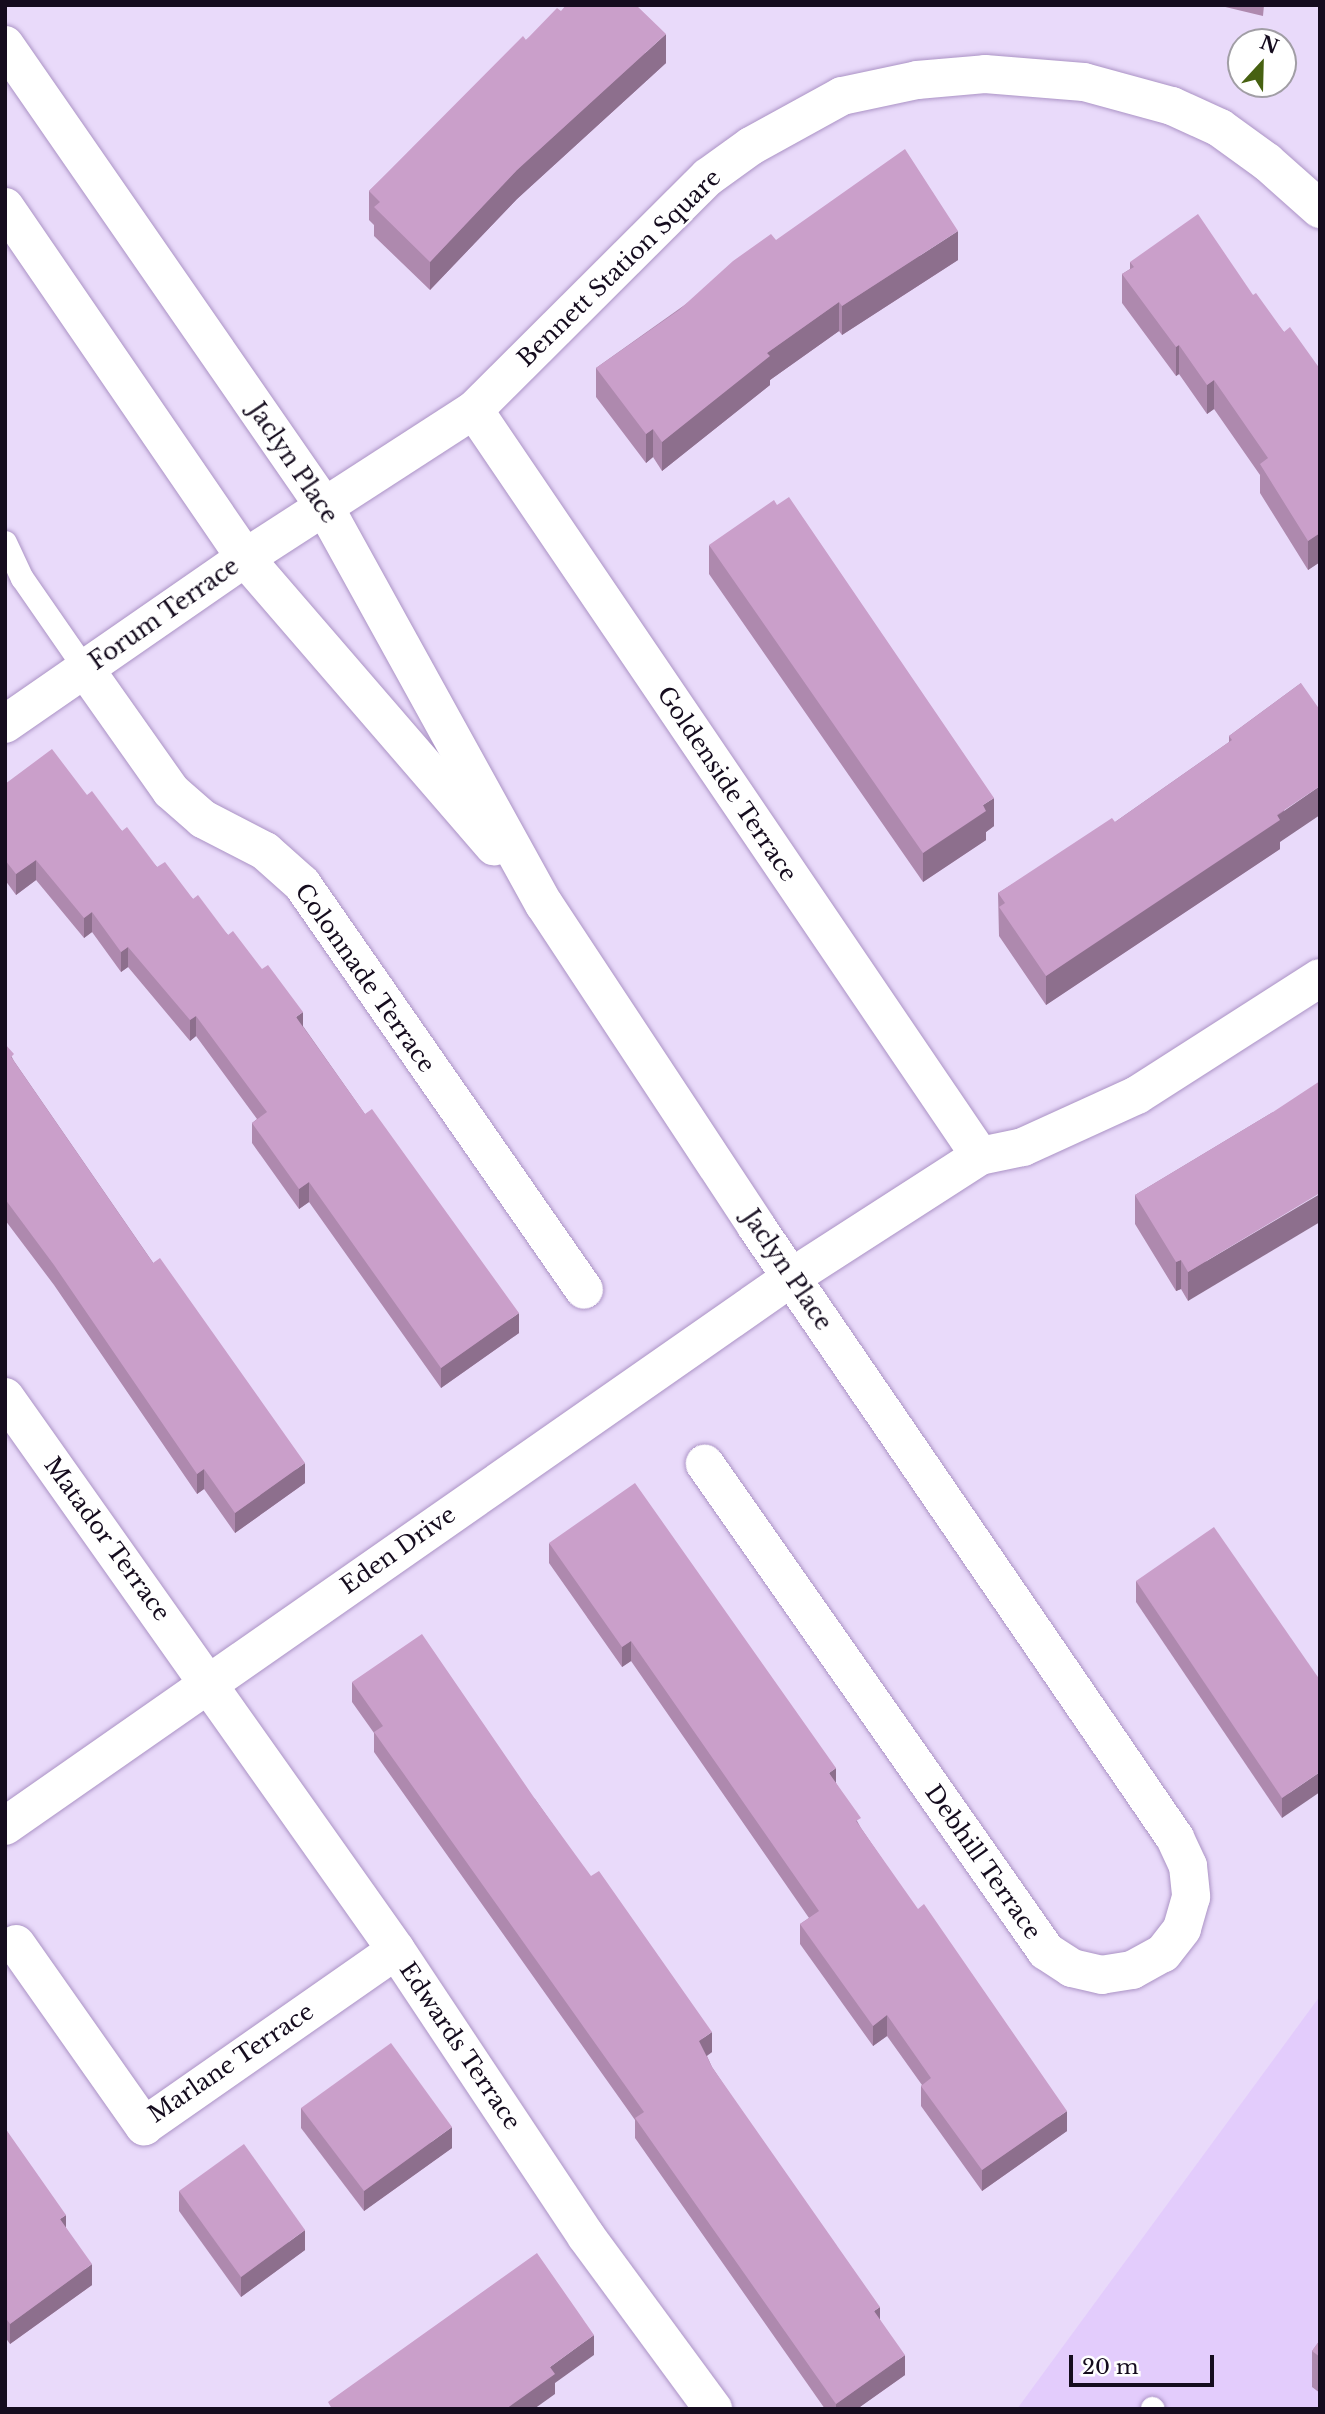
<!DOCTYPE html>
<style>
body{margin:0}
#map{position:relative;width:1325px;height:2414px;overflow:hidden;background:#e9dafa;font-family:"Libre Baskerville",serif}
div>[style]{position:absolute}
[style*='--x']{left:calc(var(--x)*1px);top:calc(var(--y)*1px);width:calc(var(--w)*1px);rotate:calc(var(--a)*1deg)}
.built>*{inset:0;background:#e3ccfc}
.roads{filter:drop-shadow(0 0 2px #ab93c5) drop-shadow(0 0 2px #ab93c5)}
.lane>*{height:23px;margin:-11.5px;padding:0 11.5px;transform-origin:11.5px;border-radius:11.5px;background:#fff}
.street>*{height:38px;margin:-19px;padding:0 19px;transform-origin:19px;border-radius:19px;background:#fff}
.wall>*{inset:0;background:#ae89ae}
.shaded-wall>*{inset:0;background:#8d6f8d}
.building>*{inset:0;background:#ca9fca}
span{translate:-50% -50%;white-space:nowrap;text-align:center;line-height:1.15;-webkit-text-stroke:5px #fff;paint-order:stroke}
.street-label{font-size:23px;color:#150c1e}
.frame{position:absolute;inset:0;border:7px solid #150c1e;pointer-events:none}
.north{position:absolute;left:1227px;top:28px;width:70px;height:70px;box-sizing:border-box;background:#fff;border:2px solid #a19ea5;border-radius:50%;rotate:22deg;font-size:19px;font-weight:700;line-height:28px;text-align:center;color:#150c1e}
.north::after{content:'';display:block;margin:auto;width:24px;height:32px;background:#476111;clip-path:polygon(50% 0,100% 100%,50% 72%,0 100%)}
.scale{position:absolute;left:1069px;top:2355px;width:145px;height:32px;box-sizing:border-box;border:4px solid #150c1e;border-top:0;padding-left:9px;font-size:21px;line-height:24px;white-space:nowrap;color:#150c1e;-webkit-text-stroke:5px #fff;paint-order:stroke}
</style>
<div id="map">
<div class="built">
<div style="clip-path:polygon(1320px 1996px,1320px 2409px,1017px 2409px)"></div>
</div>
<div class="roads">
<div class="lane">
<div style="--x:5;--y:542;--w:40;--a:65"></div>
<div style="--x:22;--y:578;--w:111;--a:55.3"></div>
<div style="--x:1152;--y:2408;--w:1;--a:45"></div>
</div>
<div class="street">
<div style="--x:5;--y:45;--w:561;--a:55.32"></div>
<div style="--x:324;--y:506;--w:455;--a:61.1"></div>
<div style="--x:544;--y:904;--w:386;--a:56.6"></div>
<div style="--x:756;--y:1226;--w:742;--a:55.6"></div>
<div style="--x:1175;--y:1838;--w:31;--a:65"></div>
<div style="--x:1188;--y:1866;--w:31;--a:84"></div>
<div style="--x:1191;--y:1897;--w:33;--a:106"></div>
<div style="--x:1182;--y:1929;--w:31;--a:128"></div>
<div style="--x:1163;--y:1953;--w:35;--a:151"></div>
<div style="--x:1132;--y:1970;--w:30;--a:171"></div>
<div style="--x:1102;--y:1975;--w:31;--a:-167"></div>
<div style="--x:1072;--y:1968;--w:31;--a:-147"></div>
<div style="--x:1046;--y:1951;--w:595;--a:-125"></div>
<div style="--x:5;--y:207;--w:425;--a:55.6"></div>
<div style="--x:245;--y:558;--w:381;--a:49.2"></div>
<div style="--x:474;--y:410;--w:901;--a:55.85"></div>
<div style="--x:85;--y:669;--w:149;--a:54.8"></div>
<div style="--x:171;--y:791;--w:43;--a:41.2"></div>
<div style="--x:203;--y:819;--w:70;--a:27.3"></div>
<div style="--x:265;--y:851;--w:50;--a:41.7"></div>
<div style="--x:302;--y:884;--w:494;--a:55.2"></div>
<div style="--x:5;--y:724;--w:292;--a:-34.7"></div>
<div style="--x:245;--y:558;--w:273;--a:-32.9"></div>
<div style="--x:474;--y:410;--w:330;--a:-44.9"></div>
<div style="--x:708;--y:177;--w:53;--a:-35.8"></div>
<div style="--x:751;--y:146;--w:104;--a:-28.8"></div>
<div style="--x:842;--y:96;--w:77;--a:-12"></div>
<div style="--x:917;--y:80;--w:68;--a:-5"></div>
<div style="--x:985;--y:74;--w:99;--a:4.6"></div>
<div style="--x:1084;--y:82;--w:91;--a:15.3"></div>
<div style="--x:1172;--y:106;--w:53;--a:24.6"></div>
<div style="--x:1220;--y:128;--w:58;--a:35.9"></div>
<div style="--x:1267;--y:162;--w:71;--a:41.6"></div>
<div style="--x:5;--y:1397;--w:677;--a:54.74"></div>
<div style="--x:396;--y:1950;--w:343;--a:56.4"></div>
<div style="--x:586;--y:2236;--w:215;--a:53.7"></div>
<div style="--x:5;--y:1826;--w:960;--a:-34.9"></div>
<div style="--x:792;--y:1277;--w:224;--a:-32.8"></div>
<div style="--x:980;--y:1156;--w:44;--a:-11.8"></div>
<div style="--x:1023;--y:1147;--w:125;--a:-24.5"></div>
<div style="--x:1137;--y:1095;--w:217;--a:-32.6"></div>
<div style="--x:16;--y:1944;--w:223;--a:54.9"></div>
<div style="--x:144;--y:2126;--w:307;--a:-34.9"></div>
</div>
</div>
<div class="wall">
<div style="clip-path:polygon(1217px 5px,1264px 5px,1263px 16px)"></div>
<div style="clip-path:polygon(561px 11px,666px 63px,517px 199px,430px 290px,374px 236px,374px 225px,369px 220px,369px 191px,526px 40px)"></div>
<div style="clip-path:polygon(776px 240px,958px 260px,842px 335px,839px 331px,770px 380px,770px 385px,662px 471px,653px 457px,646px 463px,596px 397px,596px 368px)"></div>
<div style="clip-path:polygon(1130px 262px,1253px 295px,1284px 332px,1320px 369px,1320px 562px,1308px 570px,1260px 493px,1260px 475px,1214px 409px,1207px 414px,1179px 374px,1176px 376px,1122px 303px,1122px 274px,1130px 269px)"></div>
<div style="clip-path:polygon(709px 545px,994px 826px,986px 832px,986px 840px,923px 882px,709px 574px)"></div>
<div style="clip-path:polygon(1301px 683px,1280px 842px,1280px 849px,1046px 1005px,999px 936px,998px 893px,1115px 822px,1229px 742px,1229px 736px)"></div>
<div style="clip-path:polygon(5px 784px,87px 795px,157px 867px,193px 899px,228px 935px,303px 1026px,519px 1333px,441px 1388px,309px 1202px,299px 1209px,252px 1143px,252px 1123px,257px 1119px,196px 1036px,190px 1041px,128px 967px,121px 972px,92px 932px,84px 938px,36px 880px,16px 895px,5px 880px)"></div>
<div style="clip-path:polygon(5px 1044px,14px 1061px,305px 1483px,235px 1533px,204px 1489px,197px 1494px,54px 1285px,5px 1220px)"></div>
<div style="clip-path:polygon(1273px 1112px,1188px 1301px,1181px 1289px,1176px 1291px,1135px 1224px,1135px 1195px)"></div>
<div style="clip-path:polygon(549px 1543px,836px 1783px,861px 1828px,1067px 2131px,982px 2191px,921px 2106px,921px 2086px,922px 2085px,887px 2036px,873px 2046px,800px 1944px,800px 1924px,809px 1918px,631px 1661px,622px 1667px,549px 1563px)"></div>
<div style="clip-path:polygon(1136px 1581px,1320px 1680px,1282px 1818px,1136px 1602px)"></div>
<div style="clip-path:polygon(352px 1682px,535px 1799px,712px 2052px,707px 2056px,712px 2067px,880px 2320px,905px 2375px,857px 2409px,825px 2409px,635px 2138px,635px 2120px,374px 1752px,374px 1733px,352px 1702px)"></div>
<div style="clip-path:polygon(301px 2108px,452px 2148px,364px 2211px,301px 2128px)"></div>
<div style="clip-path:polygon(5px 2128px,66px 2228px,92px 2285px,10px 2344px,5px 2337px)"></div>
<div style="clip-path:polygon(179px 2191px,305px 2250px,241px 2297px,179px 2211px)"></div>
<div style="clip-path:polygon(1320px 2340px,1320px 2393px,1312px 2387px,1312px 2351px)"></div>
</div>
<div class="shaded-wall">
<div style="clip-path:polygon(666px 34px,666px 63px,517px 199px,430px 290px,430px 262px,517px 170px)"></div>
<div style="clip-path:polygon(958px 231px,958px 260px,842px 335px,842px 306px)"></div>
<div style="clip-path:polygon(839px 302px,839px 331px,770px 380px,770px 385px,662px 471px,662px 442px,767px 353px)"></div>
<div style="clip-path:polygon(1179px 345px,1179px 374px,1176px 376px,1176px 347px)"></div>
<div style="clip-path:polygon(1214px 380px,1214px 409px,1207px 414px,1207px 385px)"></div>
<div style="clip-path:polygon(653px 429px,653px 457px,646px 463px,646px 434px)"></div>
<div style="clip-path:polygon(1320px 533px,1320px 562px,1308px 570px,1308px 541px)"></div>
<div style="clip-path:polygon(1320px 786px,1320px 815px,1280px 842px,1280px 849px,1046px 1005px,1046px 976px)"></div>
<div style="clip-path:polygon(994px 798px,994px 826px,986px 832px,986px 840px,923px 882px,923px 853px,983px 805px)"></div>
<div style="clip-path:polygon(36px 860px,36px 880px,16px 895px,16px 874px)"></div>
<div style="clip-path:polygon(92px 912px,92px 932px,84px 938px,84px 918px)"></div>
<div style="clip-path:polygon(128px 947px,128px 967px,121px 972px,121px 952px)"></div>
<div style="clip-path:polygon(303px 1012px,303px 1032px,296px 1017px)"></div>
<div style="clip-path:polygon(196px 1016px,196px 1036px,190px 1041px,190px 1020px)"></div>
<div style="clip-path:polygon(309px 1182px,309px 1202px,299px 1209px,299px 1189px)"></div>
<div style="clip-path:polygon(1320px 1194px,1320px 1222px,1188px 1301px,1188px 1272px)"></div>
<div style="clip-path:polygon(1181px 1260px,1181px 1289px,1176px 1291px,1176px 1262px)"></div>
<div style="clip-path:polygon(519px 1313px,519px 1333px,441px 1388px,441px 1368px)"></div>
<div style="clip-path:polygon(305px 1463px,305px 1483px,235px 1533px,235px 1513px)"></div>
<div style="clip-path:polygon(204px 1469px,204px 1489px,197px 1494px,197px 1474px)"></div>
<div style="clip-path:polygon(631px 1641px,631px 1661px,622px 1667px,622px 1647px)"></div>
<div style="clip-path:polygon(836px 1768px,836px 1788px,829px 1773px)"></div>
<div style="clip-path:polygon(1320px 1772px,1320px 1792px,1282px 1818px,1282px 1798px)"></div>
<div style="clip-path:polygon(887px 2015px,887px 2036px,873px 2046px,873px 2026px)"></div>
<div style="clip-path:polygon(712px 2032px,712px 2052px,699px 2061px,699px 2041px)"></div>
<div style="clip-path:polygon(1067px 2111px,1067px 2131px,982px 2191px,982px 2170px)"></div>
<div style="clip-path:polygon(452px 2127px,452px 2148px,364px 2211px,364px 2191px)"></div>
<div style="clip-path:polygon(66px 2215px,66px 2235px,60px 2219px)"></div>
<div style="clip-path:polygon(305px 2230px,305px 2250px,241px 2297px,241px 2277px)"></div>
<div style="clip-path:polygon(92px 2264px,92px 2285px,10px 2344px,10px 2324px)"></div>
<div style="clip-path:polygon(880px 2307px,880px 2327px,874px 2311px)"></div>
<div style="clip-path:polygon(594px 2335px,594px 2355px,555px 2383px,555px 2394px,534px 2409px,506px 2409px,550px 2367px)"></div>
<div style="clip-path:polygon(905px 2355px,905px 2375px,857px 2409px,836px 2409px,836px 2404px)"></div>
</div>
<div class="building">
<div style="clip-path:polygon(566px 5px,636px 5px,666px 34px,517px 170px,430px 262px,374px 207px,380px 202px,369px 191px,523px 36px,526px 40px,557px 8px,561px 11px)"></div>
<div style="clip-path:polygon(905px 149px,958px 231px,842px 306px,839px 302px,767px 353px,770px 356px,662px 442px,653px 429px,646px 434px,596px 368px,679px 310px,733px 261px,771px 234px,776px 240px)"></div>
<div style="clip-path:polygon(1198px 214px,1253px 295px,1256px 293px,1284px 332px,1290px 327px,1320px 369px,1320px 533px,1308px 541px,1260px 464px,1268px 458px,1214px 380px,1207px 385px,1179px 345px,1176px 347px,1122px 274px,1134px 267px,1130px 262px)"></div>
<div style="clip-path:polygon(789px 497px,994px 798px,983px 805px,986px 811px,923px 853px,709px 545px,774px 500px,777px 505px)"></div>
<div style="clip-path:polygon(1301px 683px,1320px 710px,1320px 786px,1277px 815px,1280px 820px,1046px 976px,999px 907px,1005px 903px,998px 893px,1112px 818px,1115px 822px,1232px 740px,1229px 736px)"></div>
<div style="clip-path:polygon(52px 749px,87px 795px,92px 791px,122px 831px,127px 827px,157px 867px,165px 862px,193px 899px,198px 895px,228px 935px,233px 931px,262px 969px,268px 965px,303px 1012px,296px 1017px,365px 1114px,372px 1109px,519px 1313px,441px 1368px,309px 1182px,299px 1189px,252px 1123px,267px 1112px,196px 1016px,190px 1020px,128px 947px,121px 952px,92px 912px,84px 918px,36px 860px,16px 874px,5px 860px,5px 784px)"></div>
<div style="clip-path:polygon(5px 1044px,14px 1054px,11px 1057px,153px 1263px,160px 1258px,305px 1463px,235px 1513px,204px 1469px,197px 1474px,54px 1265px,5px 1199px)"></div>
<div style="clip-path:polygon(1320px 1081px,1320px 1193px,1188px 1272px,1181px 1260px,1176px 1262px,1135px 1195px,1273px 1112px)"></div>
<div style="clip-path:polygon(635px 1483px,836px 1768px,829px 1773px,861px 1818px,856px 1821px,918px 1909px,924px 1904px,1067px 2111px,982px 2170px,921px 2086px,931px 2078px,887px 2015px,873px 2026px,800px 1924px,819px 1911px,631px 1641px,622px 1647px,549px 1543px)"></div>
<div style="clip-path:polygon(1214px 1527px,1320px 1680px,1320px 1772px,1282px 1798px,1136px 1581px)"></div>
<div style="clip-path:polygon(422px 1634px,535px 1799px,591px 1876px,599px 1871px,712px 2032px,699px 2041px,712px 2067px,880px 2307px,874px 2311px,905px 2355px,836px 2404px,635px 2118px,644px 2112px,374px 1732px,383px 1726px,352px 1682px)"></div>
<div style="clip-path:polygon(391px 2043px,452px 2127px,364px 2191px,301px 2108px)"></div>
<div style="clip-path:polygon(5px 2128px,66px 2215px,60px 2219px,92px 2264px,10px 2324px,5px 2317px)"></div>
<div style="clip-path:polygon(244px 2144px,305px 2230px,241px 2277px,179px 2191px)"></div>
<div style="clip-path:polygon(537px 2253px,594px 2335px,550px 2367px,555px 2374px,506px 2409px,332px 2409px,328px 2402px)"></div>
<div style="clip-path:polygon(1320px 2340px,1320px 2357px,1312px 2351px)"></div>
</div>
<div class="street-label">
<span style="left:619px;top:268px;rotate:-44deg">Bennett Station Square</span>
<span style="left:293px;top:463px;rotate:56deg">Jaclyn Place</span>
<span style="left:164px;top:614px;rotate:-35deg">Forum Terrace</span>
<span style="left:727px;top:784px;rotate:56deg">Goldenside Terrace</span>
<span style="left:365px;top:978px;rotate:55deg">Colonnade Terrace</span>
<span style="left:787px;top:1270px;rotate:56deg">Jaclyn Place</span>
<span style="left:107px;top:1539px;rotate:54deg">Matador Terrace</span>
<span style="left:398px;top:1550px;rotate:-35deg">Eden Drive</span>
<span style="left:983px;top:1862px;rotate:55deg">Debhill Terrace</span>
<span style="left:460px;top:2046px;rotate:56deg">Edwards Terrace</span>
<span style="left:231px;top:2063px;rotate:-34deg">Marlane Terrace</span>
</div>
<div class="frame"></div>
<div class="north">N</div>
<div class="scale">20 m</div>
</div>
